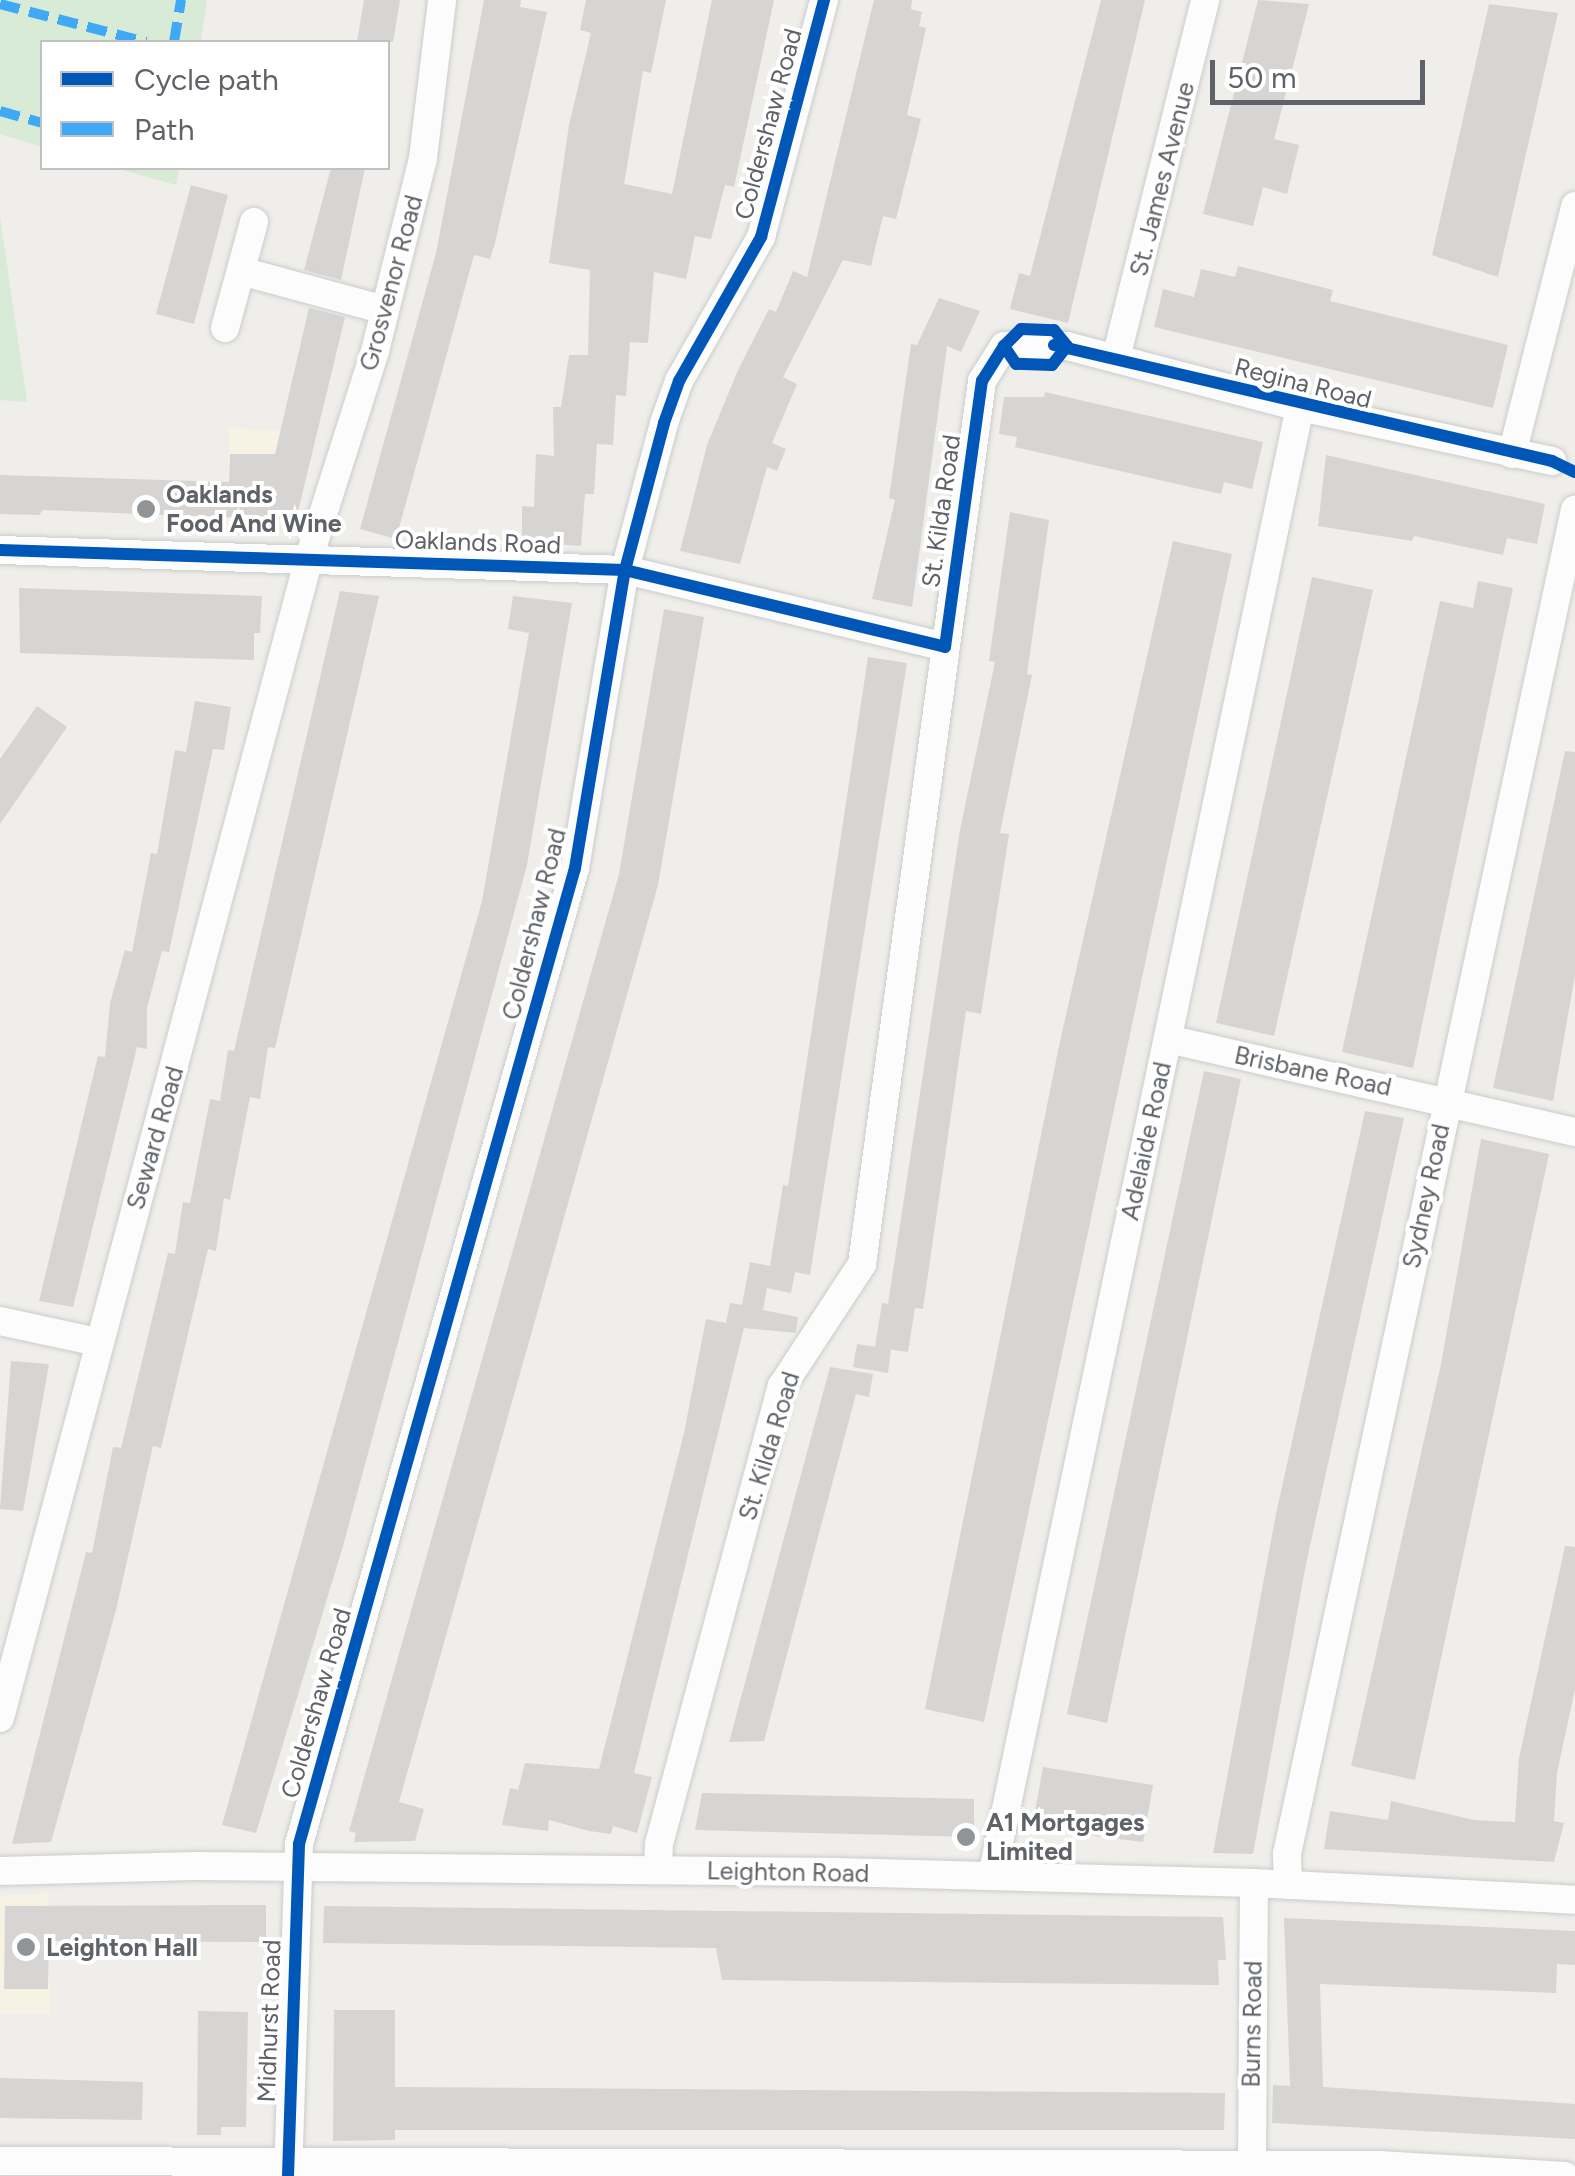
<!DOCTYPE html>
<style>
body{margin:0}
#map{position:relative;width:1575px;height:2176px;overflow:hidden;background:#efeeea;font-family:Figtree,sans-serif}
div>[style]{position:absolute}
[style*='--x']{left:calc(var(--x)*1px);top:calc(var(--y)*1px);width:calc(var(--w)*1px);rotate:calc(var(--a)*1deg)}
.commercial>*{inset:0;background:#f7f3e4}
.green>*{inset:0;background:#d8ebd6}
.building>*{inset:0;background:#d6d5d3}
.roads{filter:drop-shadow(0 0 2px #cbcccc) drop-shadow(0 0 2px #cbcccc)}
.minor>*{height:28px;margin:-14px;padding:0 14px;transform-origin:14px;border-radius:14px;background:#fdfcfc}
.quiet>*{height:10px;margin-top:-5px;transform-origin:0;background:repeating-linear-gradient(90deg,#3fa9f5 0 20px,transparent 0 30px)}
.cycleway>*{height:12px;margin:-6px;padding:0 6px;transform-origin:6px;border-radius:6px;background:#0057b8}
.dots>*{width:28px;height:28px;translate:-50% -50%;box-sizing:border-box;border:5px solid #fff;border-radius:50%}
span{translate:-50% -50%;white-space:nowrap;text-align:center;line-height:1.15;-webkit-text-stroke:8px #fff;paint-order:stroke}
.street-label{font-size:25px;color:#5f6368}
.poi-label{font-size:25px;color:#5f6368;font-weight:700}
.left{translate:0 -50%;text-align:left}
.legend{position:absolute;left:40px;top:40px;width:350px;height:130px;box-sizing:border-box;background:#fff;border:2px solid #bfc1c3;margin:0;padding:12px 18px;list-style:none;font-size:30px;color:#5f6368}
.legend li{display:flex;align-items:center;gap:20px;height:50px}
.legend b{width:50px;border:2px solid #bfc1c3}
.scale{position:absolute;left:1210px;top:60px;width:215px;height:45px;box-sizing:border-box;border:5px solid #5f6368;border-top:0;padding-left:12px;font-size:30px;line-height:35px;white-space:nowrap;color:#5f6368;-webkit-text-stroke:8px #fff;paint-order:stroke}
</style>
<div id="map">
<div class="commercial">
<div style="clip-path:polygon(229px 428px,317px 432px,290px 526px,228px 524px)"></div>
<div style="clip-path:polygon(48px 1893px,50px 2014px,0 2013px,0 1896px)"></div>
</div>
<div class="green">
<div style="clip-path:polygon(0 0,207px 0,201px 42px,42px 42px,42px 147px,0 134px)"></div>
<div style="clip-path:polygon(115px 168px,179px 168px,176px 185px)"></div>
<div style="clip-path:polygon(0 216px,27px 402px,0 400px)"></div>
</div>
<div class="building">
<div style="clip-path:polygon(364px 0,400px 0,393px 42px,357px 42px)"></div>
<div style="clip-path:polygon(484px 0,521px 0,520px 7px,547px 12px,495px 243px,490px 259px,474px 255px,396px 539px,360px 529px,436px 253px)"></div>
<div style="clip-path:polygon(586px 0,666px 0,651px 73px,643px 71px,624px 184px,672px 194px,712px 0,774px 0,734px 187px,725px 185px,711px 239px,695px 236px,686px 279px,654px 272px,648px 343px,630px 342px,626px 396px,616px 395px,613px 445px,597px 444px,594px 494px,585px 494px,581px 546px,522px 542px,522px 506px,534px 507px,536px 454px,554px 456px,553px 407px,561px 407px,569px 355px,588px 355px,590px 270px,549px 263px,569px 125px,591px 33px,580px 30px)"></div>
<div style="clip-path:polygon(874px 0,912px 0,911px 9px,922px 12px,919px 26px,926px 28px,907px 115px,921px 119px,896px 219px,883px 216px,871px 266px,843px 260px,783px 377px,797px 384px,772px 443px,786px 449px,777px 471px,767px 467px,740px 564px,680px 551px,707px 445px,738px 370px,769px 309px,776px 312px,793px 271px,807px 277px)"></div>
<div style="clip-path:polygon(1101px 0,1145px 0,1068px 323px,1010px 309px,1019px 273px,1030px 276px)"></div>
<div style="clip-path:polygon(1258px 0,1309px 4px,1274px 139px,1299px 145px,1287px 194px,1263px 187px,1253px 226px,1203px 214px)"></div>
<div style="clip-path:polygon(1489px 4px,1558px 13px,1498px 277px,1432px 255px)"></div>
<div style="clip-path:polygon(331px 168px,365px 168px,341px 280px,304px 270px)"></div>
<div style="clip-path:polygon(191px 185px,228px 195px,194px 324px,156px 314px)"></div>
<div style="clip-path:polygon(1238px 266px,1333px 290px,1330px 301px,1508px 345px,1493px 408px,1154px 327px,1163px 289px,1194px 297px,1201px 269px,1235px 277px)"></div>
<div style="clip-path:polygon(939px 298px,980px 311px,961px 352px,947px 346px,912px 607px,872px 599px,895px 500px,889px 498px,911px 344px,917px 345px)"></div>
<div style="clip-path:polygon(309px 308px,345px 317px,296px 520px,43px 510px,39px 515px,0 514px,0 475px,229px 482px,230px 454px,275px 454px)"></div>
<div style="clip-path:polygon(1045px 392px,1263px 442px,1252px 489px,1224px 482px,1221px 494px,1015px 447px,1017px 437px,999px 434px,1004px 397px,1044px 397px)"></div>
<div style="clip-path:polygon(1326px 455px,1545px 504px,1537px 544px,1507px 538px,1503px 555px,1414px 536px,1412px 541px,1318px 526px)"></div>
<div style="clip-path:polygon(1010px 512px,1049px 520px,1027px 674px,1032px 675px,1000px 833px,1009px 834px,981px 1014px,966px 1011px,923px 1309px,915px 1308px,908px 1352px,875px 1347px,882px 1303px,888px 1304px,960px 830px,995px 662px,989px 661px)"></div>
<div style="clip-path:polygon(1173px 541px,1232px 554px,984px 1722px,925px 1709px,1059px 1046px)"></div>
<div style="clip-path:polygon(1312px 577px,1373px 590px,1274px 1036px,1216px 1023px)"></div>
<div style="clip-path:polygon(1478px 581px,1513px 588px,1413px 1068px,1342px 1052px,1440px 601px,1473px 608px)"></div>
<div style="clip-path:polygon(19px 588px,262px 596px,260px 633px,254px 633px,254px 660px,20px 653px)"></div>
<div style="clip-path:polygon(340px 591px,379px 596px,275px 1048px,268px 1047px,260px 1099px,250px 1097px,230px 1200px,224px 1198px,216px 1251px,208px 1249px,161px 1448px,153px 1446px,116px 1610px,51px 1842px,12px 1844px,86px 1552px,92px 1553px,113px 1447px,121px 1448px,168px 1253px,175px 1254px,183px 1202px,190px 1203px,210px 1099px,220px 1101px,228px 1050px,234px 1051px)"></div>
<div style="clip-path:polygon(513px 596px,572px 603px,527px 865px,343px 1546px,256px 1833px,222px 1825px,482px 901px,529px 633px,508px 629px)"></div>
<div style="clip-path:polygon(664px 609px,704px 617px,658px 885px,399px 1802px,424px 1809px,415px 1841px,354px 1842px,356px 1833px,349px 1831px,619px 874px)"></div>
<div style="clip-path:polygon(868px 657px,907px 663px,810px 1275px,795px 1272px,791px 1293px,767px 1288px,768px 1282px,763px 1310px,798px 1317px,796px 1333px,744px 1328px,634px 1773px,652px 1777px,637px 1833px,613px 1826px,611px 1834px,589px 1831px,549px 1820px,548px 1831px,502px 1825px,510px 1788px,518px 1790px,525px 1763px,599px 1769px,684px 1433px,706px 1319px,726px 1323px,730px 1303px,742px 1305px,750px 1262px,770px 1266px,783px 1185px,788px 1186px)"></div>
<div style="clip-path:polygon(195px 701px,231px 707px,224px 750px,213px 749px,169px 952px,162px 951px,147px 1008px,147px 1049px,137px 1047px,73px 1307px,39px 1301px,98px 1056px,105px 1057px,110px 1003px,125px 950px,132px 952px,151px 853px,157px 854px,175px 750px,186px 752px)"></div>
<div style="clip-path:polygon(37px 706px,67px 727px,0 824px,0 759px)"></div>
<div style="clip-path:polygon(1565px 751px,1575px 752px,1575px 975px,1553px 1101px,1493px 1088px)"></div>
<div style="clip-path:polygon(1204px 1071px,1241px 1079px,1107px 1723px,1067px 1714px)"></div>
<div style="clip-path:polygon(1365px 1111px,1404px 1118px,1398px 1145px,1306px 1564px,1253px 1854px,1213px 1853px,1276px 1514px)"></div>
<div style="clip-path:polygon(1481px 1139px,1549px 1154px,1415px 1780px,1351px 1766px,1441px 1364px)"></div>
<div style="clip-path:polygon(857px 1344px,891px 1349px,888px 1373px,853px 1367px)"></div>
<div style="clip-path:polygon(11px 1361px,49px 1364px,23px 1511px,0 1509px)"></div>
<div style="clip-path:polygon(830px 1367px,873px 1374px,869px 1397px,856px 1394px,764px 1741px,729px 1742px)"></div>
<div style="clip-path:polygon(1565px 1546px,1575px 1547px,1575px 1689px,1557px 1773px,1554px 1821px,1564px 1823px,1554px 1862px,1324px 1849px,1330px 1811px,1388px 1820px,1391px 1801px,1474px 1820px,1515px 1822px,1519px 1758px)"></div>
<div style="clip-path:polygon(1043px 1767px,1153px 1785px,1143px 1842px,1032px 1828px)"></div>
<div style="clip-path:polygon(702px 1793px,974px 1799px,974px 1837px,695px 1830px)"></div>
<div style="clip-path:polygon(266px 1905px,266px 1942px,49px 1941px,48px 1989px,4px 1989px,5px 1906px)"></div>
<div style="clip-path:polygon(324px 1906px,1223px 1917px,1226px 1960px,1218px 1960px,1219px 1985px,722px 1980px,716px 1948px,323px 1943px)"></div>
<div style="clip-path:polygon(1284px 1918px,1575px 1931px,1575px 1965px,1557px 1964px,1556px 1993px,1320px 1984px,1323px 2087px,1575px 2104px,1575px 2139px,1272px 2123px,1273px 2085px,1290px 2086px)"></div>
<div style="clip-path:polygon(334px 2010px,395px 2010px,395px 2087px,1225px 2093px,1224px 2130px,395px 2130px,395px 2140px,333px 2141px)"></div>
<div style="clip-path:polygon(198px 2011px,248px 2012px,246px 2127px,221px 2127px,221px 2135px,197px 2135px)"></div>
<div style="clip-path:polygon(0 2078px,143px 2082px,142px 2120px,0 2118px)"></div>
</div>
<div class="roads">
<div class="minor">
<div style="--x:241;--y:271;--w:149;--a:15.2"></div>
<div style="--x:225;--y:328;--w:110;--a:-74.7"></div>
<div style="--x:1116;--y:358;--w:369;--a:-76"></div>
<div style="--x:1512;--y:454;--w:256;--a:-75.7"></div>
<div style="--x:0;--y:550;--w:625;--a:1.83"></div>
<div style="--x:625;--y:570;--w:329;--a:13.5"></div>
<div style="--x:1168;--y:1039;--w:417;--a:12.9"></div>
<div style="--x:0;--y:1321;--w:99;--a:12.2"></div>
<div style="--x:0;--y:1718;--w:1200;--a:-75.08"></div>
<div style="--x:309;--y:558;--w:217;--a:-72.3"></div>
<div style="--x:375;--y:351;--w:199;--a:-76"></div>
<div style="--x:423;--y:158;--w:159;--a:-83.1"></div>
<div style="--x:658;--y:1870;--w:26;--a:-88"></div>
<div style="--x:659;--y:1844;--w:474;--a:-75"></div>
<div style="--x:782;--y:1386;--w:146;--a:-56.7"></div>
<div style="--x:862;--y:1264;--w:891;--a:-82.26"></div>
<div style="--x:982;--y:381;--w:41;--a:-57.8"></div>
<div style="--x:1004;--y:346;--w:63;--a:0"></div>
<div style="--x:1067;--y:346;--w:241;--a:14.7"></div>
<div style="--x:1300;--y:407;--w:258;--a:12.1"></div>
<div style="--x:0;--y:1871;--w:195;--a:-1.5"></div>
<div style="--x:195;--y:1866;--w:642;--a:0.54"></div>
<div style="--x:837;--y:1872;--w:417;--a:1.5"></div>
<div style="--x:1254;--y:1883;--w:321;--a:3"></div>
<div style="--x:992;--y:1876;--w:1501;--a:-78.16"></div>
<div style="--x:1288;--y:1885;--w:31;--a:-92"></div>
<div style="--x:1287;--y:1854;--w:1375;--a:-77.91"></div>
<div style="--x:0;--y:2161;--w:1380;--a:0.17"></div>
<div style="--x:1380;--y:2165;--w:185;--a:3.4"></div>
<div style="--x:1252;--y:2166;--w:283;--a:-89.6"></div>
<div style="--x:288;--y:2176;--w:332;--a:-88.1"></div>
<div style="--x:299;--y:1844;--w:1014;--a:-74.21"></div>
<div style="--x:575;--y:868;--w:302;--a:-80.5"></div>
<div style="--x:625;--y:570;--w:152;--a:-75.1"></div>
<div style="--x:664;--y:423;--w:45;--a:-70.3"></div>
<div style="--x:679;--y:381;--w:166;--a:-60.3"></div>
<div style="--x:761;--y:237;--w:245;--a:-75.1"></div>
</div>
</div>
<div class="quiet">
<div style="--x:0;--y:4;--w:151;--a:14.6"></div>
<div style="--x:174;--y:42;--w:43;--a:-80.5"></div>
<div style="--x:0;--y:111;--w:44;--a:15.9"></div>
</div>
<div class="cycleway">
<div style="--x:1054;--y:345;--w:511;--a:13.11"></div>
<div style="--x:1552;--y:461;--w:25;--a:26"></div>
<div style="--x:0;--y:550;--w:625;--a:1.83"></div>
<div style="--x:625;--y:570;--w:329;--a:13.5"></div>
<div style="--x:945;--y:647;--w:269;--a:-82.1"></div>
<div style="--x:982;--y:381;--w:41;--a:-57.8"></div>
<div style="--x:1004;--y:346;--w:24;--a:-45"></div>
<div style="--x:1021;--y:329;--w:33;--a:2"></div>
<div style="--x:1054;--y:330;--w:21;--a:51"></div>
<div style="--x:1067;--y:346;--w:24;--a:128"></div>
<div style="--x:1052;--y:365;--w:36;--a:-178"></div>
<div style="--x:1016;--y:364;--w:22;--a:-124"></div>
<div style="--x:288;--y:2176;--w:332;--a:-88.1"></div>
<div style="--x:299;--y:1844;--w:1014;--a:-74.21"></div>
<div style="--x:575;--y:868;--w:302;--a:-80.5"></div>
<div style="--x:625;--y:570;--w:152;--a:-75.1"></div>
<div style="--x:664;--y:423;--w:45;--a:-70.3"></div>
<div style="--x:679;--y:381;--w:166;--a:-60.3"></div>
<div style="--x:761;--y:237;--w:245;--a:-75.1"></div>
</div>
<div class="dots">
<div style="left:146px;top:509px;background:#919496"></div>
<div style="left:966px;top:1837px;background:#919496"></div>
<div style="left:26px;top:1947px;background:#919496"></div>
</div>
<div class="street-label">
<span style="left:768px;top:124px;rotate:-75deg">Coldershaw Road</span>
<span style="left:1162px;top:179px;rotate:-76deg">St. James Avenue</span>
<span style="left:391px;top:283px;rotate:-75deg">Grosvenor Road</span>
<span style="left:1303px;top:383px;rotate:14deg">Regina Road</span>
<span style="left:941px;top:511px;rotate:-82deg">St. Kilda Road</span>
<span style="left:478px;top:542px;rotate:2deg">Oaklands Road</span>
<span style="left:534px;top:924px;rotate:-76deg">Coldershaw Road</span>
<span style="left:1313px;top:1071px;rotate:12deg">Brisbane Road</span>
<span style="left:155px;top:1138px;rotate:-74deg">Seward Road</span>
<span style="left:1146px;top:1141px;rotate:-78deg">Adelaide Road</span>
<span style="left:1426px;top:1196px;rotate:-78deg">Sydney Road</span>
<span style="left:769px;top:1446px;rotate:-73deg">St. Kilda Road</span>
<span style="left:316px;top:1703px;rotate:-74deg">Coldershaw Road</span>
<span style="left:788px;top:1872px;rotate:1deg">Leighton Road</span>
<span style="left:269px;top:2021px;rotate:-88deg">Midhurst Road</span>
<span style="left:1252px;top:2024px;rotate:-89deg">Burns Road</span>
</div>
<div class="poi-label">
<span class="left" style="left:166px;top:509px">Oaklands<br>Food And Wine</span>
<span class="left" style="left:986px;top:1837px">A1 Mortgages<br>Limited</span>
<span class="left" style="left:46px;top:1947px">Leighton Hall</span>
</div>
<ul class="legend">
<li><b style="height:12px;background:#0057b8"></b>Cycle path</li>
<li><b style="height:12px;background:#3fa9f5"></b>Path</li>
</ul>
<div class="scale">50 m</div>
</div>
